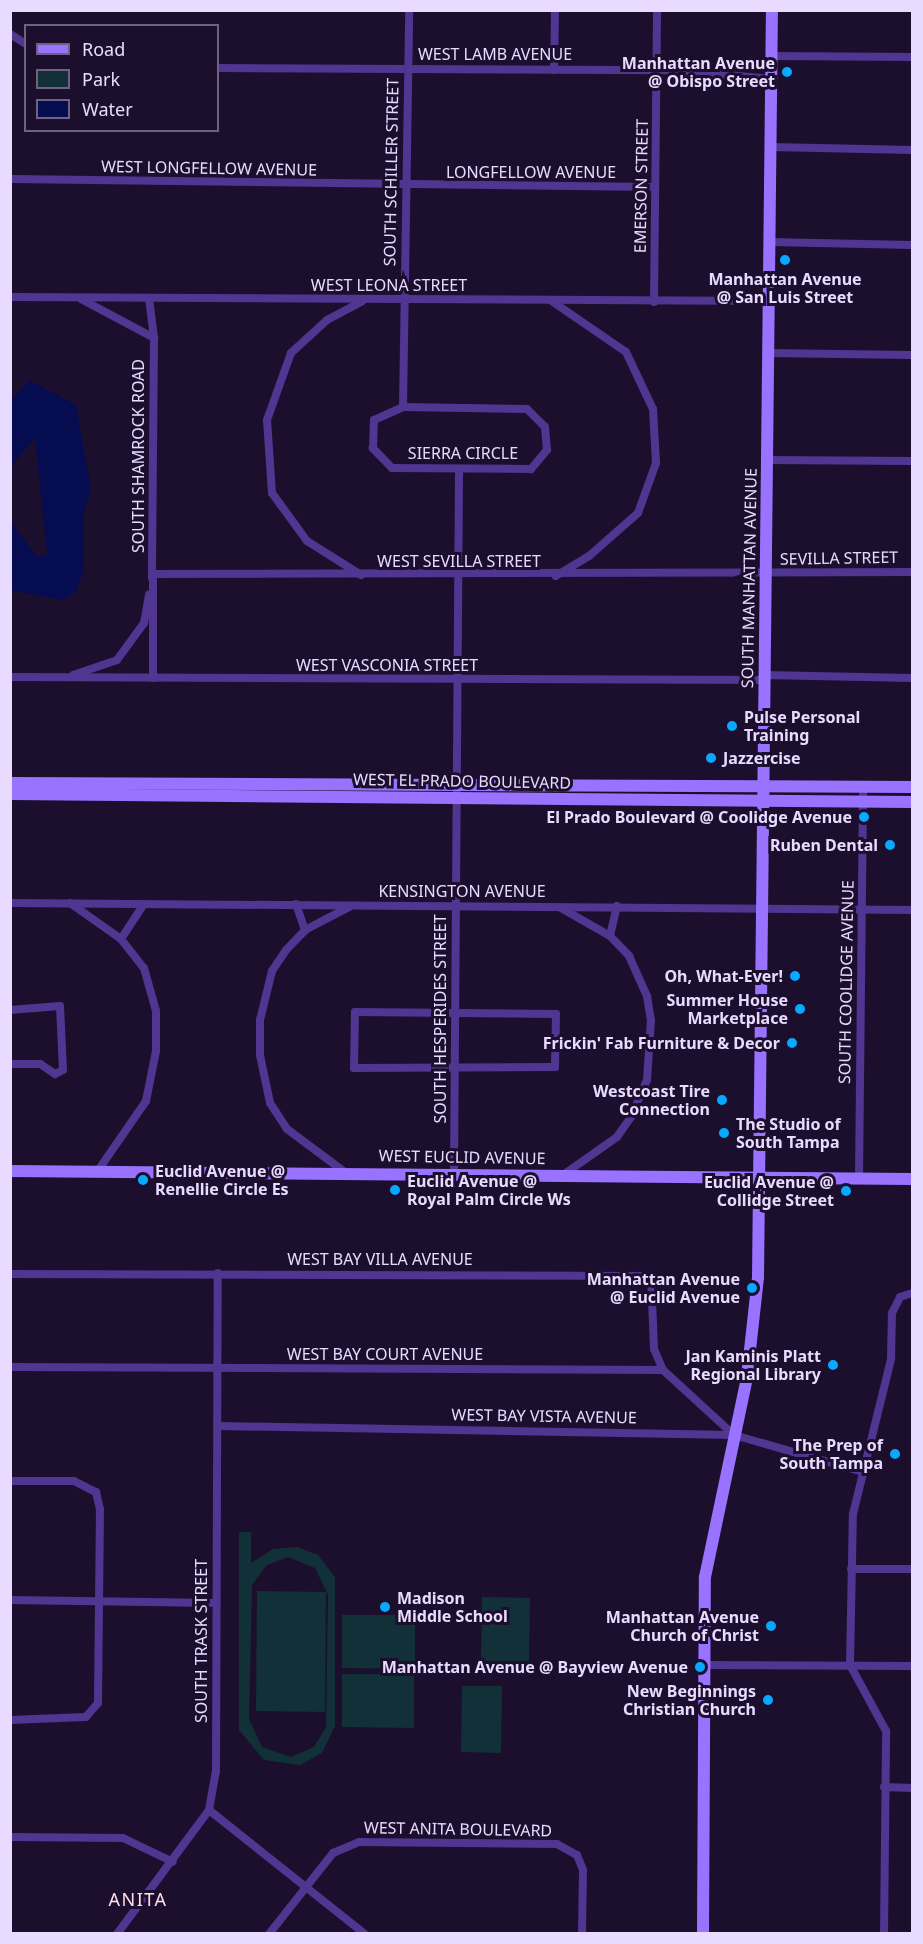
<!DOCTYPE html>
<style>
body{margin:0}
#map{position:relative;width:923px;height:1944px;overflow:hidden;background:#1c0f2e;font-family:"Noto Sans",sans-serif}
div>[style]{position:absolute}
[style*='--x']{left:calc(var(--x)*1px);top:calc(var(--y)*1px);width:calc(var(--w)*1px);rotate:calc(var(--a)*1deg)}
.green>*{inset:0;background:#113038}
.water>*{inset:0;background:#050d50}
.street>*{height:8px;margin:-4px;padding:0 4px;transform-origin:4px;border-radius:4px;background:#503591}
.secondary>*{height:12px;margin:-6px;padding:0 6px;transform-origin:6px;border-radius:6px;background:#9972ff}
.dots>*{width:16px;height:16px;translate:-50% -50%;box-sizing:border-box;border:3px solid #1c0f2e;border-radius:50%}
span{translate:-50% -50%;white-space:nowrap;text-align:center;line-height:1.15;-webkit-text-stroke:6px #1c0f2e;paint-order:stroke}
.street-label{font-size:16px;color:#e8dbff}
.poi-label{font-size:16px;color:#e8dbff;font-weight:700}
.right{translate:-100% -50%;text-align:right}
.left{translate:0 -50%;text-align:left}
.neighbourhood-label{font-size:18px;color:#ffddea;letter-spacing:1.5px}
.frame{position:absolute;inset:0;border:12px solid #e8dbff;pointer-events:none}
.legend{position:absolute;left:24px;top:24px;width:195px;height:108px;box-sizing:border-box;background:#1c0f2e;border:2px solid #6e6182;margin:0;padding:8px 10px;list-style:none;font-size:18px;color:#e8dbff}
.legend li{display:flex;align-items:center;gap:12px;height:30px}
.legend b{width:30px;border:2px solid #6e6182}
</style>
<div id="map">
<div class="green">
<div style="clip-path:polygon(evenodd,239px 1532px,251px 1532px,251px 1563px,273px 1549px,297px 1547px,318px 1555px,335px 1577px,335px 1726px,322px 1753px,300px 1765px,264px 1760px,239px 1730px,239px 1532px,288px 1557px,315px 1568px,328px 1595px,326px 1727px,314px 1747px,291px 1757px,262px 1747px,249px 1719px,252px 1585px,267px 1565px,288px 1557px)"></div>
<div style="clip-path:polygon(257px 1591px,326px 1592px,325px 1712px,256px 1711px)"></div>
<div style="clip-path:polygon(482px 1597px,530px 1598px,529px 1662px,481px 1662px)"></div>
<div style="clip-path:polygon(342px 1615px,415px 1615px,415px 1669px,342px 1668px)"></div>
<div style="clip-path:polygon(342px 1674px,414px 1674px,414px 1728px,342px 1727px)"></div>
<div style="clip-path:polygon(462px 1686px,502px 1686px,501px 1753px,461px 1752px)"></div>
</div>
<div class="water">
<div style="clip-path:polygon(29px 380px,76px 405px,91px 489px,83px 514px,84px 570px,76px 592px,62px 600px,11px 590px,11px 522px,37px 557px,47px 554px,35px 438px,11px 466px,11px 400px)"></div>
</div>
<div class="street">
<div style="--x:10;--y:34;--w:19;--a:32"></div>
<div style="--x:771;--y:56;--w:141;--a:0.4"></div>
<div style="--x:218;--y:68;--w:452;--a:0.3"></div>
<div style="--x:670;--y:70;--w:101;--a:5.1"></div>
<div style="--x:554;--y:70;--w:60;--a:-89"></div>
<div style="--x:770;--y:147;--w:142;--a:1.2"></div>
<div style="--x:10;--y:179;--w:645;--a:0.71"></div>
<div style="--x:769;--y:242;--w:143;--a:1.2"></div>
<div style="--x:10;--y:297;--w:758;--a:0.3"></div>
<div style="--x:149;--y:298;--w:40;--a:82.9"></div>
<div style="--x:81;--y:299;--w:83;--a:28.1"></div>
<div style="--x:154;--y:338;--w:240;--a:90.5"></div>
<div style="--x:553;--y:302;--w:88;--a:34.4"></div>
<div style="--x:626;--y:352;--w:63;--a:64.7"></div>
<div style="--x:653;--y:409;--w:54;--a:86.8"></div>
<div style="--x:656;--y:463;--w:53;--a:109.8"></div>
<div style="--x:638;--y:513;--w:65;--a:138.7"></div>
<div style="--x:589;--y:556;--w:39;--a:149"></div>
<div style="--x:654;--y:302;--w:292;--a:-89.4"></div>
<div style="--x:768;--y:353;--w:144;--a:0.8"></div>
<div style="--x:403;--y:407;--w:124;--a:0.9"></div>
<div style="--x:527;--y:409;--w:25;--a:45"></div>
<div style="--x:545;--y:427;--w:23;--a:85"></div>
<div style="--x:547;--y:450;--w:25;--a:130"></div>
<div style="--x:531;--y:469;--w:139;--a:-179.6"></div>
<div style="--x:392;--y:468;--w:28;--a:-134"></div>
<div style="--x:373;--y:448;--w:28;--a:-88"></div>
<div style="--x:374;--y:420;--w:32;--a:-24"></div>
<div style="--x:403;--y:407;--w:397;--a:-89.1"></div>
<div style="--x:767;--y:460;--w:145;--a:0.4"></div>
<div style="--x:361;--y:575;--w:64;--a:-147.8"></div>
<div style="--x:307;--y:541;--w:59;--a:-126.1"></div>
<div style="--x:272;--y:493;--w:73;--a:-93.9"></div>
<div style="--x:267;--y:420;--w:71;--a:-70.3"></div>
<div style="--x:291;--y:353;--w:49;--a:-42.5"></div>
<div style="--x:327;--y:320;--w:40;--a:-28"></div>
<div style="--x:73;--y:675;--w:46;--a:-18.8"></div>
<div style="--x:117;--y:660;--w:46;--a:-53.9"></div>
<div style="--x:144;--y:623;--w:29;--a:-80"></div>
<div style="--x:764;--y:675;--w:148;--a:1.2"></div>
<div style="--x:10;--y:677;--w:754;--a:0.23"></div>
<div style="--x:153;--y:678;--w:104;--a:-90"></div>
<div style="--x:153;--y:574;--w:759;--a:-0.15"></div>
<div style="--x:10;--y:903;--w:902;--a:0.44"></div>
<div style="--x:70;--y:903;--w:62;--a:35.2"></div>
<div style="--x:121;--y:939;--w:37;--a:52"></div>
<div style="--x:144;--y:968;--w:45;--a:74.4"></div>
<div style="--x:156;--y:1011;--w:40;--a:90"></div>
<div style="--x:156;--y:1051;--w:51;--a:101.3"></div>
<div style="--x:146;--y:1101;--w:86;--a:124.6"></div>
<div style="--x:296;--y:904;--w:28;--a:71"></div>
<div style="--x:561;--y:908;--w:56;--a:29.7"></div>
<div style="--x:610;--y:936;--w:28;--a:46"></div>
<div style="--x:629;--y:956;--w:44;--a:65.8"></div>
<div style="--x:647;--y:996;--w:24;--a:81"></div>
<div style="--x:651;--y:1020;--w:60;--a:93.8"></div>
<div style="--x:647;--y:1080;--w:40;--a:113.4"></div>
<div style="--x:631;--y:1117;--w:24;--a:125"></div>
<div style="--x:617;--y:1137;--w:66;--a:144.9"></div>
<div style="--x:610;--y:936;--w:31;--a:-77"></div>
<div style="--x:121;--y:939;--w:42;--a:-56.7"></div>
<div style="--x:10;--y:1010;--w:50;--a:-4.6"></div>
<div style="--x:60;--y:1006;--w:64;--a:87.3"></div>
<div style="--x:63;--y:1070;--w:9;--a:153"></div>
<div style="--x:55;--y:1074;--w:18;--a:-146"></div>
<div style="--x:40;--y:1064;--w:30;--a:180"></div>
<div style="--x:355;--y:1012;--w:201;--a:0.6"></div>
<div style="--x:556;--y:1014;--w:53;--a:91.1"></div>
<div style="--x:555;--y:1067;--w:201;--a:179.7"></div>
<div style="--x:354;--y:1068;--w:56;--a:-89"></div>
<div style="--x:346;--y:1173;--w:74;--a:-143.3"></div>
<div style="--x:287;--y:1129;--w:31;--a:-123"></div>
<div style="--x:270;--y:1103;--w:49;--a:-101.8"></div>
<div style="--x:260;--y:1055;--w:35;--a:-90"></div>
<div style="--x:260;--y:1020;--w:50;--a:-76.2"></div>
<div style="--x:272;--y:971;--w:25;--a:-56"></div>
<div style="--x:286;--y:950;--w:28;--a:-46"></div>
<div style="--x:305;--y:930;--w:50;--a:-27.6"></div>
<div style="--x:454;--y:1174;--w:705;--a:-89.59"></div>
<div style="--x:859;--y:1178;--w:392;--a:-89.4"></div>
<div style="--x:10;--y:1274;--w:641;--a:0.18"></div>
<div style="--x:651;--y:1276;--w:73;--a:87.6"></div>
<div style="--x:654;--y:1349;--w:23;--a:67"></div>
<div style="--x:10;--y:1367;--w:653;--a:0.26"></div>
<div style="--x:663;--y:1370;--w:96;--a:42.5"></div>
<div style="--x:219;--y:1426;--w:515;--a:1"></div>
<div style="--x:734;--y:1435;--w:134;--a:16"></div>
<div style="--x:10;--y:1481;--w:64;--a:0"></div>
<div style="--x:74;--y:1481;--w:25;--a:27"></div>
<div style="--x:96;--y:1492;--w:17;--a:77"></div>
<div style="--x:100;--y:1509;--w:194;--a:90.6"></div>
<div style="--x:98;--y:1703;--w:18;--a:131"></div>
<div style="--x:86;--y:1717;--w:76;--a:177.7"></div>
<div style="--x:851;--y:1569;--w:61;--a:0"></div>
<div style="--x:10;--y:1600;--w:206;--a:0.8"></div>
<div style="--x:703;--y:1665;--w:209;--a:0.3"></div>
<div style="--x:884;--y:1787;--w:28;--a:2"></div>
<div style="--x:209;--y:1810;--w:199;--a:38.5"></div>
<div style="--x:10;--y:1837;--w:113;--a:0.5"></div>
<div style="--x:123;--y:1838;--w:55;--a:25.6"></div>
<div style="--x:117;--y:1934;--w:154;--a:-53.4"></div>
<div style="--x:209;--y:1810;--w:39;--a:-80"></div>
<div style="--x:216;--y:1772;--w:499;--a:-89.8"></div>
<div style="--x:269;--y:1934;--w:103;--a:-51.7"></div>
<div style="--x:333;--y:1853;--w:28;--a:-23"></div>
<div style="--x:359;--y:1842;--w:198;--a:0.6"></div>
<div style="--x:557;--y:1844;--w:23;--a:29"></div>
<div style="--x:577;--y:1855;--w:16;--a:68"></div>
<div style="--x:583;--y:1870;--w:64;--a:90.9"></div>
<div style="--x:884;--y:1934;--w:203;--a:-89.4"></div>
<div style="--x:886;--y:1731;--w:75;--a:-118.6"></div>
<div style="--x:850;--y:1665;--w:151;--a:-88.9"></div>
<div style="--x:853;--y:1514;--w:160;--a:-76.2"></div>
<div style="--x:891;--y:1359;--w:46;--a:-88.8"></div>
<div style="--x:892;--y:1313;--w:18;--a:-63"></div>
<div style="--x:900;--y:1297;--w:13;--a:-18"></div>
</div>
<div class="secondary">
<div style="--x:10;--y:783;--w:902;--a:0.25"></div>
<div style="--x:10;--y:794;--w:902;--a:0.51"></div>
<div style="--x:10;--y:1171;--w:902;--a:0.51"></div>
<div style="--x:703;--y:1934;--w:357;--a:-89.7"></div>
<div style="--x:705;--y:1577;--w:204;--a:-78.1"></div>
<div style="--x:747;--y:1377;--w:100;--a:-83.7"></div>
<div style="--x:758;--y:1278;--w:1268;--a:-89.37"></div>
</div>
<div class="dots">
<div style="left:787px;top:72px;background:#07a8ff"></div>
<div style="left:785px;top:260px;background:#07a8ff"></div>
<div style="left:732px;top:726px;background:#07a8ff"></div>
<div style="left:711px;top:758px;background:#07a8ff"></div>
<div style="left:864px;top:817px;background:#07a8ff"></div>
<div style="left:890px;top:845px;background:#07a8ff"></div>
<div style="left:795px;top:976px;background:#07a8ff"></div>
<div style="left:800px;top:1009px;background:#07a8ff"></div>
<div style="left:792px;top:1043px;background:#07a8ff"></div>
<div style="left:722px;top:1100px;background:#07a8ff"></div>
<div style="left:724px;top:1133px;background:#07a8ff"></div>
<div style="left:143px;top:1180px;background:#07a8ff"></div>
<div style="left:395px;top:1190px;background:#07a8ff"></div>
<div style="left:846px;top:1191px;background:#07a8ff"></div>
<div style="left:752px;top:1288px;background:#07a8ff"></div>
<div style="left:833px;top:1365px;background:#07a8ff"></div>
<div style="left:895px;top:1454px;background:#07a8ff"></div>
<div style="left:385px;top:1607px;background:#07a8ff"></div>
<div style="left:771px;top:1626px;background:#07a8ff"></div>
<div style="left:700px;top:1667px;background:#07a8ff"></div>
<div style="left:768px;top:1700px;background:#07a8ff"></div>
</div>
<div class="street-label">
<span style="left:495px;top:54px">WEST LAMB AVENUE</span>
<span style="left:209px;top:168px;rotate:1deg">WEST LONGFELLOW AVENUE</span>
<span style="left:391px;top:172px;rotate:-89deg">SOUTH SCHILLER STREET</span>
<span style="left:531px;top:172px">LONGFELLOW AVENUE</span>
<span style="left:641px;top:186px;rotate:-89deg">EMERSON STREET</span>
<span style="left:389px;top:285px">WEST LEONA STREET</span>
<span style="left:463px;top:453px">SIERRA CIRCLE</span>
<span style="left:138px;top:456px;rotate:-90deg">SOUTH SHAMROCK ROAD</span>
<span style="left:839px;top:558px;rotate:-1deg">SEVILLA STREET</span>
<span style="left:459px;top:561px">WEST SEVILLA STREET</span>
<span style="left:749px;top:578px;rotate:-89deg">SOUTH MANHATTAN AVENUE</span>
<span style="left:387px;top:665px">WEST VASCONIA STREET</span>
<span style="left:462px;top:781px;rotate:1deg">WEST EL PRADO BOULEVARD</span>
<span style="left:462px;top:891px">KENSINGTON AVENUE</span>
<span style="left:846px;top:982px;rotate:-89deg">SOUTH COOLIDGE AVENUE</span>
<span style="left:440px;top:1019px;rotate:-90deg">SOUTH HESPERIDES STREET</span>
<span style="left:462px;top:1157px;rotate:1deg">WEST EUCLID AVENUE</span>
<span style="left:380px;top:1259px">WEST BAY VILLA AVENUE</span>
<span style="left:385px;top:1354px">WEST BAY COURT AVENUE</span>
<span style="left:544px;top:1416px;rotate:1deg">WEST BAY VISTA AVENUE</span>
<span style="left:201px;top:1641px;rotate:-90deg">SOUTH TRASK STREET</span>
<span style="left:458px;top:1829px;rotate:1deg">WEST ANITA BOULEVARD</span>
</div>
<div class="poi-label">
<span class="right" style="left:775px;top:72px">Manhattan Avenue<br>@ Obispo Street</span>
<span style="left:785px;top:288px">Manhattan Avenue<br>@ San Luis Street</span>
<span class="left" style="left:744px;top:726px">Pulse Personal<br>Training</span>
<span class="left" style="left:723px;top:758px">Jazzercise</span>
<span class="right" style="left:852px;top:817px">El Prado Boulevard @ Coolidge Avenue</span>
<span class="right" style="left:878px;top:845px">Ruben Dental</span>
<span class="right" style="left:783px;top:976px">Oh, What-Ever!</span>
<span class="right" style="left:788px;top:1009px">Summer House<br>Marketplace</span>
<span class="right" style="left:780px;top:1043px">Frickin' Fab Furniture &amp; Decor</span>
<span class="right" style="left:710px;top:1100px">Westcoast Tire<br>Connection</span>
<span class="left" style="left:736px;top:1133px">The Studio of<br>South Tampa</span>
<span class="left" style="left:155px;top:1180px">Euclid Avenue @<br>Renellie Circle Es</span>
<span class="left" style="left:407px;top:1190px">Euclid Avenue @<br>Royal Palm Circle Ws</span>
<span class="right" style="left:834px;top:1191px">Euclid Avenue @<br>Collidge Street</span>
<span class="right" style="left:740px;top:1288px">Manhattan Avenue<br>@ Euclid Avenue</span>
<span class="right" style="left:821px;top:1365px">Jan Kaminis Platt<br>Regional Library</span>
<span class="right" style="left:883px;top:1454px">The Prep of<br>South Tampa</span>
<span class="left" style="left:397px;top:1607px">Madison<br>Middle School</span>
<span class="right" style="left:759px;top:1626px">Manhattan Avenue<br>Church of Christ</span>
<span class="right" style="left:688px;top:1667px">Manhattan Avenue @ Bayview Avenue</span>
<span class="right" style="left:756px;top:1700px">New Beginnings<br>Christian Church</span>
</div>
<div class="neighbourhood-label">
<span style="left:138px;top:1899px">ANITA</span>
</div>
<div class="frame"></div>
<ul class="legend">
<li><b style="height:8px;background:#9972ff"></b>Road</li>
<li><b style="height:16px;background:#113038"></b>Park</li>
<li><b style="height:16px;background:#050d50"></b>Water</li>
</ul>
</div>
